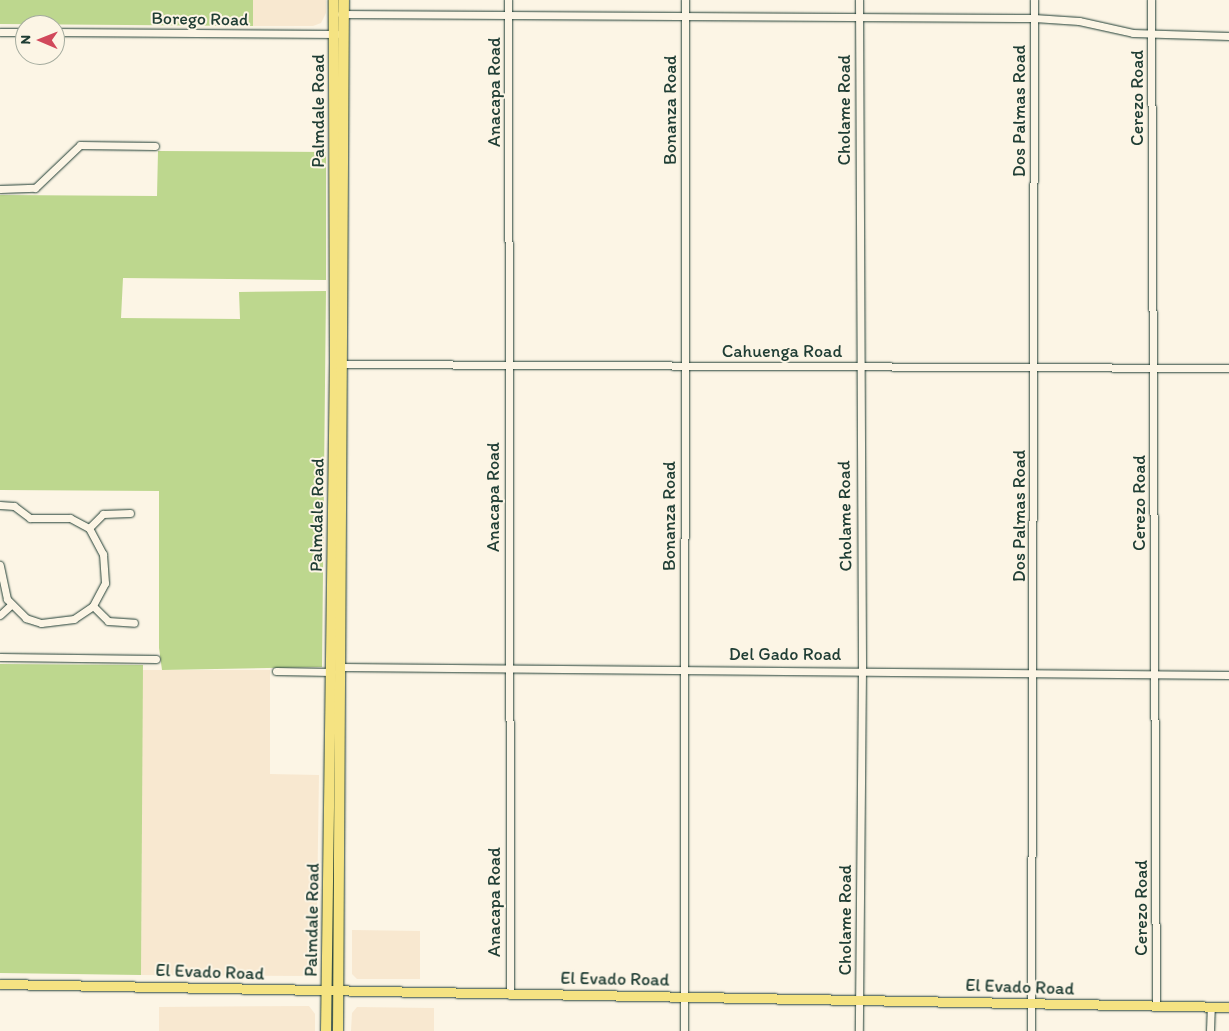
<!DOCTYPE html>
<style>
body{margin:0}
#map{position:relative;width:1229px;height:1031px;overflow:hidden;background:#fcf5e5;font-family:Itim,sans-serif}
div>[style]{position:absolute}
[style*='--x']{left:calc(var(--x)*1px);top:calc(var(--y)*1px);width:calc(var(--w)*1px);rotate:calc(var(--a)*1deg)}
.built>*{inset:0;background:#f8e8d0}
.green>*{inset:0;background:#bdd78e}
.roads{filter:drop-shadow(0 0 1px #1f3d34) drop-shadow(0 0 1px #1f3d34)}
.minor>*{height:7px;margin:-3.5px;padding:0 3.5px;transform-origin:3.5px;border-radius:3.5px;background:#fcf5e5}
.major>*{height:9px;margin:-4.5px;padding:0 4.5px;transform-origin:4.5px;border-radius:4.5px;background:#f5e382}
.highway>*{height:10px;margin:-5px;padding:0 5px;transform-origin:5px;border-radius:5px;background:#f5e382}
span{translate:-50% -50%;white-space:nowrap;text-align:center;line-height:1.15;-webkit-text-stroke:4px #fcf5e5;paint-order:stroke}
.street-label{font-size:18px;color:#1f3d34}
.north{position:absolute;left:15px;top:15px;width:50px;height:50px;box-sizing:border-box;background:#fcf5e5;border:1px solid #a4ab9e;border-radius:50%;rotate:271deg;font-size:14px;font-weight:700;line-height:20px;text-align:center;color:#1f3d34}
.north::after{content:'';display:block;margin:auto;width:18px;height:22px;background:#d1495b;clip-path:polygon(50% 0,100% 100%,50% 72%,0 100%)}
</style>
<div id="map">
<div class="built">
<div style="clip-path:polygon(253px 0,326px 0,326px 13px,321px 23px,313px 26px,253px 26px)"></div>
<div style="clip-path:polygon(142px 670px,270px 670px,270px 774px,319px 775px,316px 972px,313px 976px,141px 975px)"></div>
<div style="clip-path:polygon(352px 930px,420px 931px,420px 979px,357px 979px,352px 974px)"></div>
<div style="clip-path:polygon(309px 1006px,315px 1014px,315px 1031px,159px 1031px,159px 1007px)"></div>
<div style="clip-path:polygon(357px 1007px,434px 1008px,434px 1031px,351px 1031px,352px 1013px)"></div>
</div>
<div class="green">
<div style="clip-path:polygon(0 0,253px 0,253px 26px,0 24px)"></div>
<div style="clip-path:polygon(158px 151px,326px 152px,326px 280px,123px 278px,121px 318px,240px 319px,239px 292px,326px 291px,322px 667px,162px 670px,159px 648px,159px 491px,0 490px,0 195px,157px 196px)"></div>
<div style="clip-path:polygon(0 664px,143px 665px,141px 975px,0 973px)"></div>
</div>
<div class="roads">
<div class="minor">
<div style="--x:508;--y:0;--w:995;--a:89.88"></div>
<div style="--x:859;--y:0;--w:669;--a:89.74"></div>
<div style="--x:862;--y:669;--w:362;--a:90.5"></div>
<div style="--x:1151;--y:0;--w:1006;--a:89.72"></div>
<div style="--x:341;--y:14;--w:693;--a:0.33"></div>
<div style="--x:1034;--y:18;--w:45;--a:3.8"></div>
<div style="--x:1079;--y:21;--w:55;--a:12.5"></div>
<div style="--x:1133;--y:33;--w:96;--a:1.8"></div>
<div style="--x:0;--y:32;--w:25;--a:0"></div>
<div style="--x:55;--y:32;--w:282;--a:0.4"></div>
<div style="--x:0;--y:189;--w:35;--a:-2"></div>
<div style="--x:35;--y:188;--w:62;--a:-43.7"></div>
<div style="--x:80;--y:145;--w:75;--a:0.8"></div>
<div style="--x:339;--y:364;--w:890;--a:0.26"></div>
<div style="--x:0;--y:505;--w:14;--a:4"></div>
<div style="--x:14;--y:506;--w:20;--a:37"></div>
<div style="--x:30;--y:518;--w:40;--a:0"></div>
<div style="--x:70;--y:518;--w:21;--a:28"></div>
<div style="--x:89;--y:528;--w:30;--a:62"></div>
<div style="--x:103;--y:554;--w:29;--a:86"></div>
<div style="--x:105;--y:583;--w:26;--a:118"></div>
<div style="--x:93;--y:606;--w:23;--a:146"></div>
<div style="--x:74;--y:619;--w:33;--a:173"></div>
<div style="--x:41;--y:623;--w:16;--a:-162"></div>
<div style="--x:26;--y:618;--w:27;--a:-135"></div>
<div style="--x:7;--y:599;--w:35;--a:-102"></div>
<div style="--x:89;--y:528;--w:20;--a:-45"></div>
<div style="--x:103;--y:514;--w:27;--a:-2"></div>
<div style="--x:93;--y:606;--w:21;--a:45"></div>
<div style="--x:108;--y:621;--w:26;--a:4"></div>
<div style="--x:0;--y:615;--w:16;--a:-43"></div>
<div style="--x:0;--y:657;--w:156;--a:0.7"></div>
<div style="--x:341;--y:667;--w:888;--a:0.52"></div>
<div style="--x:276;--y:671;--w:56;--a:1"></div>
<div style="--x:684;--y:1031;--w:1031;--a:-89.94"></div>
<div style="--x:1031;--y:1031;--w:1031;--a:-89.83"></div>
<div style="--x:1210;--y:1031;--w:24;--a:-88"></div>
</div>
<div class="major">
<div style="--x:0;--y:984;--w:1229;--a:1.07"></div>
</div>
<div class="highway">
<div style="--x:326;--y:1031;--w:667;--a:-89.23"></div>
<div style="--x:335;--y:364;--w:364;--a:-90.2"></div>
<div style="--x:338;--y:1031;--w:1031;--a:-89.67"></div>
</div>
</div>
<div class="street-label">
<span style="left:200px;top:19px;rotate:1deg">Borego Road</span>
<span style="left:494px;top:92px;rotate:-90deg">Anacapa Road</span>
<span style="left:1137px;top:98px;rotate:-90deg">Cerezo Road</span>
<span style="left:670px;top:110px;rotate:-90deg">Bonanza Road</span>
<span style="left:844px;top:110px;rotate:-90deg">Cholame Road</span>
<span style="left:318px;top:111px;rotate:-90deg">Palmdale Road</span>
<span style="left:1019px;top:111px;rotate:-90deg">Dos Palmas Road</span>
<span style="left:782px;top:351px">Cahuenga Road</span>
<span style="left:493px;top:497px;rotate:-90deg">Anacapa Road</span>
<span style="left:1139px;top:503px;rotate:-90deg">Cerezo Road</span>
<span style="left:317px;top:515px;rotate:-89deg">Palmdale Road</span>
<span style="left:669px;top:516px;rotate:-90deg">Bonanza Road</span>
<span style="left:845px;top:516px;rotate:-91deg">Cholame Road</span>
<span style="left:1019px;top:516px;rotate:-90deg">Dos Palmas Road</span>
<span style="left:785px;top:654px">Del Gado Road</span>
<span style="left:494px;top:902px;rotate:-90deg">Anacapa Road</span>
<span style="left:1141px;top:908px;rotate:-90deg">Cerezo Road</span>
<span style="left:312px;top:920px;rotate:-89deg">Palmdale Road</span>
<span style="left:845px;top:920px;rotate:-90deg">Cholame Road</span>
<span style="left:210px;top:972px;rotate:2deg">El Evado Road</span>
<span style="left:615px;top:979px;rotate:1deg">El Evado Road</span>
<span style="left:1020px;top:987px;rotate:2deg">El Evado Road</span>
</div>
<div class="north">N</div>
</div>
